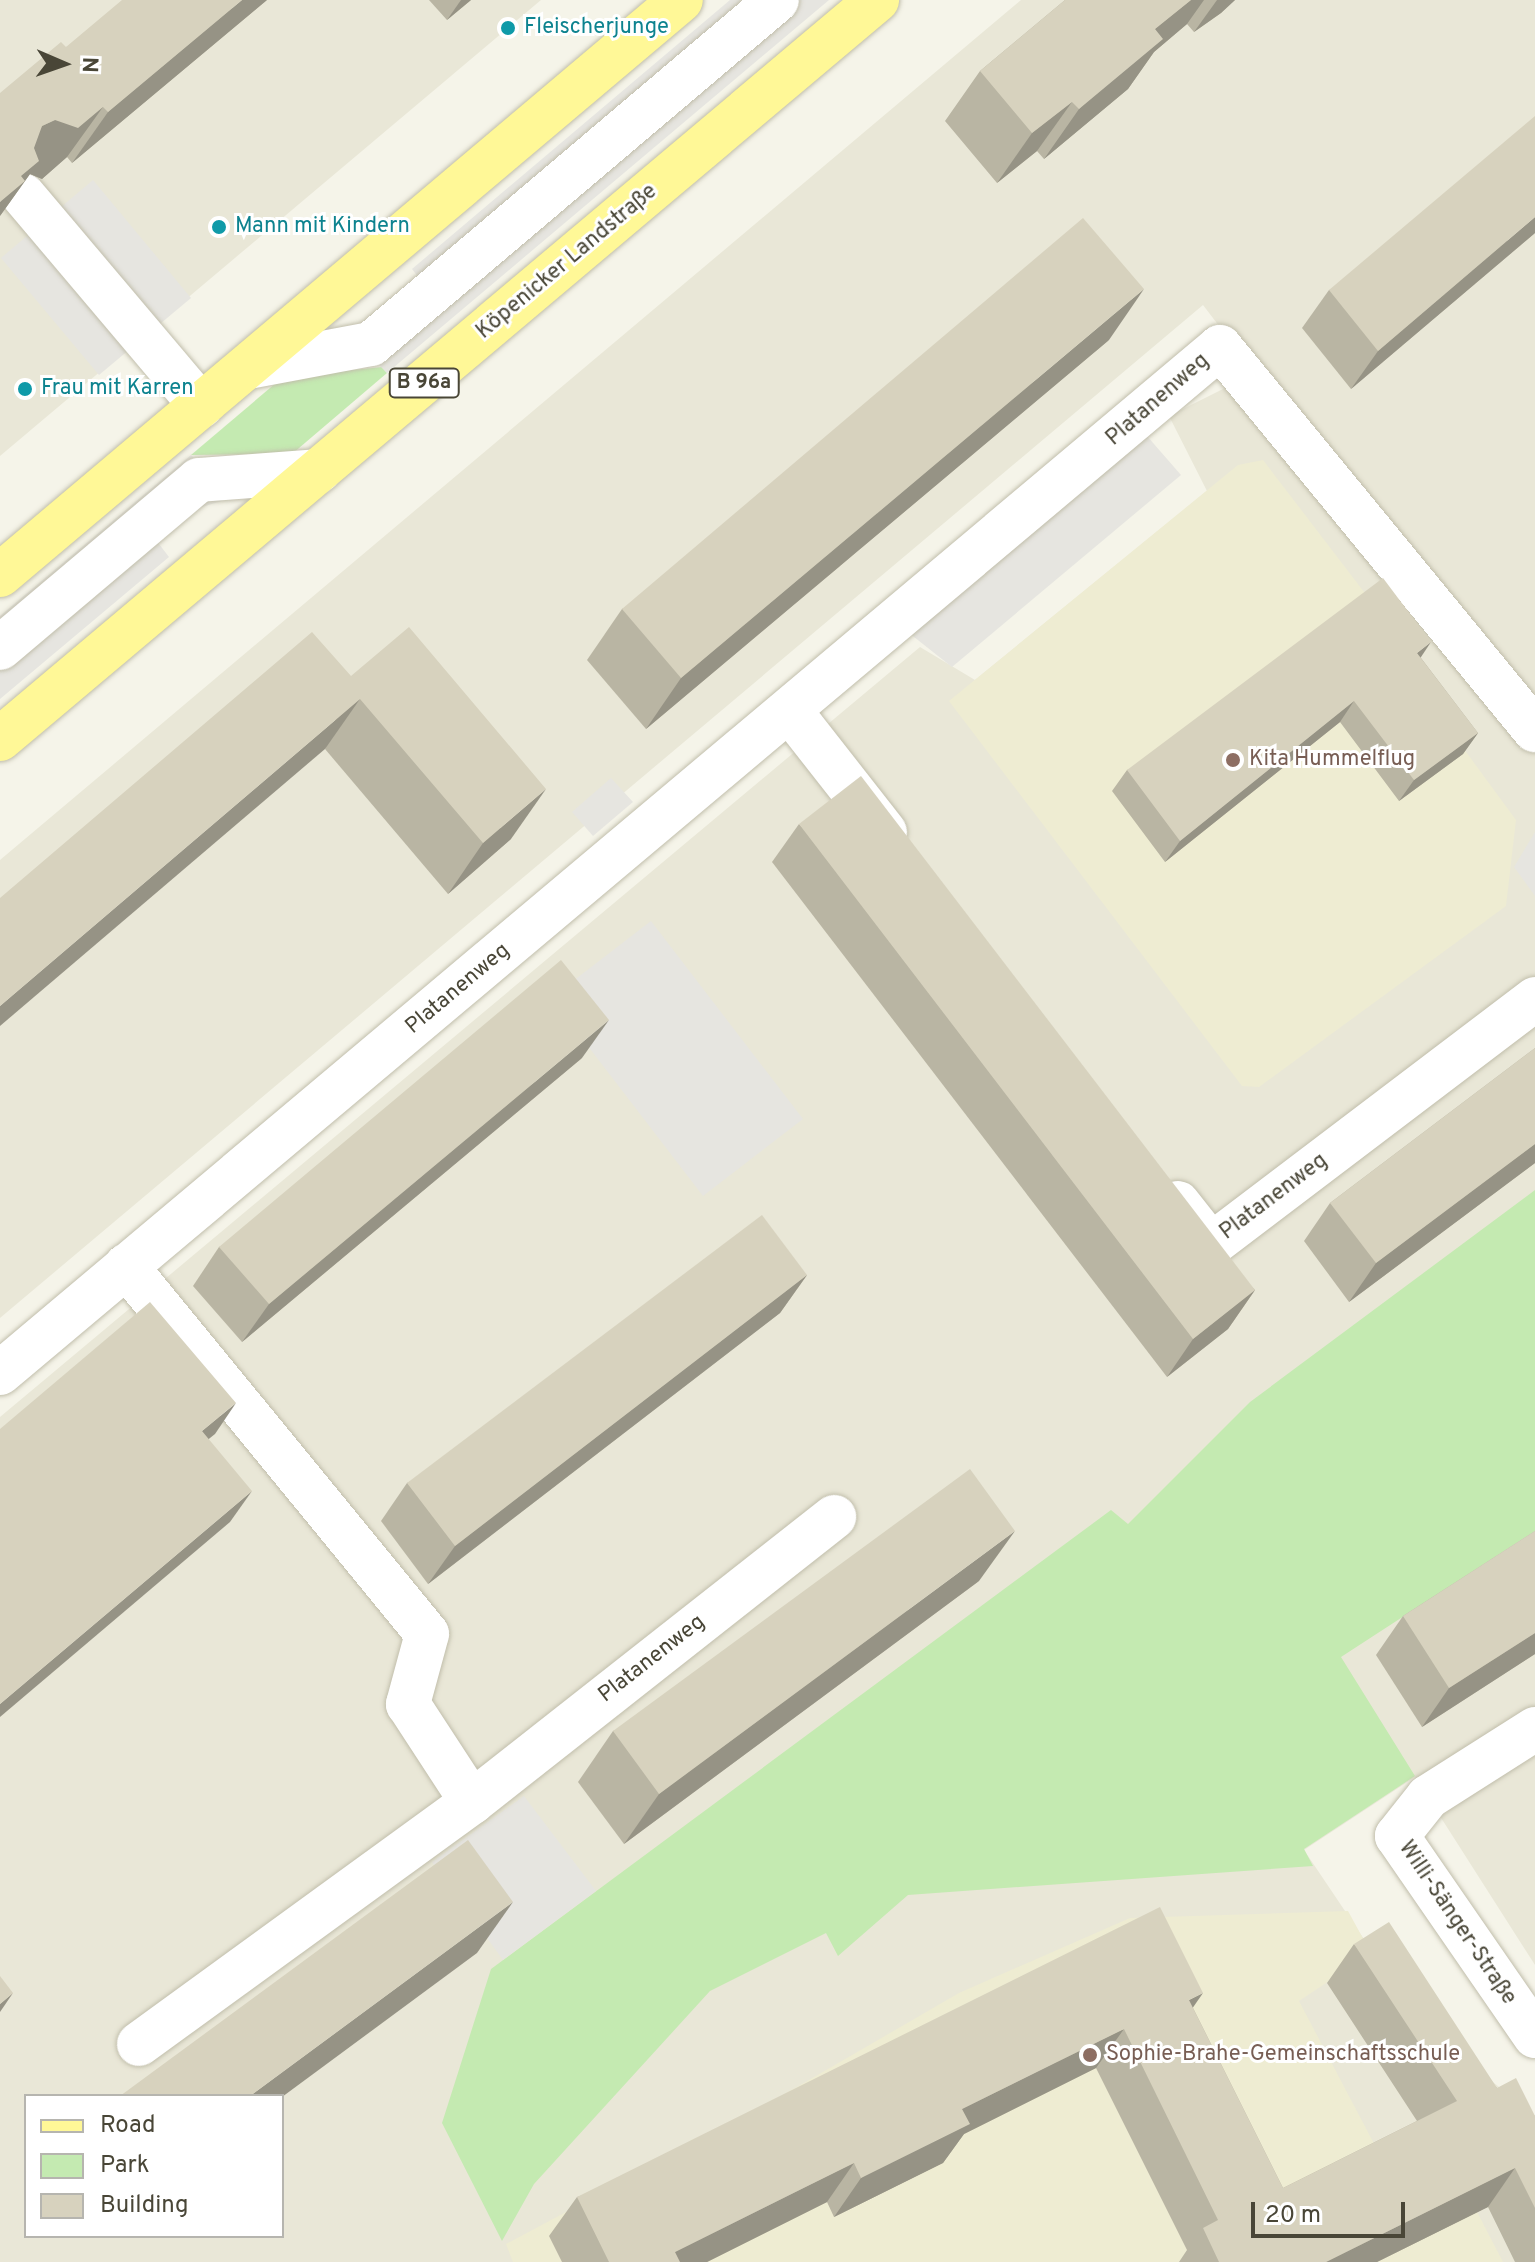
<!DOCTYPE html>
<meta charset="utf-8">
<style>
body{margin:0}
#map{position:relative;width:1535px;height:2262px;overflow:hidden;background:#f5f4e9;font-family:Overpass,sans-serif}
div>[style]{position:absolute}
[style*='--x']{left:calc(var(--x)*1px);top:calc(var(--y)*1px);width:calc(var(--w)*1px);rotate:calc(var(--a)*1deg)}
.residential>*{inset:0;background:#e9e7d7}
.education>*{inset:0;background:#eeecd2}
.green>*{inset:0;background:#c4eab1}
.parking>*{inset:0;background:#e6e5e0}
.roads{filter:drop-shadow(0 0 2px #c1beab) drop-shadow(0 0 2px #c1beab)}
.minor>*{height:44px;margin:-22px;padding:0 22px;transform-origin:22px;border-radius:22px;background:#fff}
.major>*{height:44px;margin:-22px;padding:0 22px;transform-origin:22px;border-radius:22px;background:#fff897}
.wall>*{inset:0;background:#b9b5a3}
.shaded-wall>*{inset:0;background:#969385}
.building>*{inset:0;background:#d7d2be}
.dots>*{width:22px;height:22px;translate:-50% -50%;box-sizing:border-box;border:4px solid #fff;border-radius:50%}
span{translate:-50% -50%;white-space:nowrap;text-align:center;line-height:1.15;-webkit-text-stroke:6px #fff;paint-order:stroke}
.shield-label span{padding:2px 6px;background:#fff;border:2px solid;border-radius:6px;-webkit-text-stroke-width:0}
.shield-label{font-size:20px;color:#494637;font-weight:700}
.culture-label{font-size:22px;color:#0d838f}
.left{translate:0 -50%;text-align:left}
.street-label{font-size:22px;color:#494637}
.education-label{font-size:22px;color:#785e54}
.legend{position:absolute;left:24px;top:2094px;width:260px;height:144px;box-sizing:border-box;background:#fff;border:2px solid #b6b5af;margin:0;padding:10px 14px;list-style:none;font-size:24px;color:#494637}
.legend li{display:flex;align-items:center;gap:16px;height:40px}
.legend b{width:40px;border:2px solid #b6b5af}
.north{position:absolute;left:24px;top:24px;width:80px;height:80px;-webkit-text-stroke:6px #fff;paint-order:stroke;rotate:92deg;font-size:22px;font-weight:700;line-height:32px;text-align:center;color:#494637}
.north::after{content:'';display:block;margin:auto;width:28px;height:36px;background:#494637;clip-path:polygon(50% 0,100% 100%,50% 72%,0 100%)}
.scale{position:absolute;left:1251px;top:2202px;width:154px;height:36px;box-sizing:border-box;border:4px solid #494637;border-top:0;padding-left:10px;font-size:24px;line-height:28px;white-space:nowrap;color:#494637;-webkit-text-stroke:6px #fff;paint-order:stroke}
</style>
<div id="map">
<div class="residential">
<div style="clip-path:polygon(0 0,541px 0,0 456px)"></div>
<div style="clip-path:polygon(evenodd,1021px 0,1535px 0,1535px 1965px,1415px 1777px,1304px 1850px,1421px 2024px,1535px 2116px,1535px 2262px,0 2262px,0 1417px,920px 647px,975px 680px,1207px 491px,1169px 416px,1255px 373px,1203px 305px,0 1318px,0 860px,1021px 0,26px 2096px,282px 2096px,282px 2236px,26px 2236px,26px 2096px)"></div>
</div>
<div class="education">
<div style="clip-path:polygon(1263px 460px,1423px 669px,1411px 677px,1516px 820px,1506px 906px,1259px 1087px,1242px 1086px,949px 701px,1238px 465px)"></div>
<div style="clip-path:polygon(1348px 1911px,1371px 1953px,1299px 2001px,1381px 2157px,1436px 2133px,1503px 2262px,513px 2262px,506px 2244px,759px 2109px,959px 1993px,1130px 1918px)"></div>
</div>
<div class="green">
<div style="clip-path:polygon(382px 367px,387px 373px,292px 454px,191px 455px,283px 377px)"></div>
<div style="clip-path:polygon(1535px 1190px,1535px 1531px,1341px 1657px,1415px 1776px,1304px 1849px,1313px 1866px,908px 1895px,838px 1956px,826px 1933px,710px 1991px,534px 2184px,502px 2241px,442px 2123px,491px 1969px,1111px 1510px,1128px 1524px,1250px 1402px)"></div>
</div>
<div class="parking">
<div style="clip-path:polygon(730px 0,829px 0,387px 373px,373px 359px,425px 286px,412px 269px)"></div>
<div style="clip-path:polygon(93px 180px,191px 298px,99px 375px,1px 258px)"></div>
<div style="clip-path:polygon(1147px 436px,1181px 475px,952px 667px,909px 633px)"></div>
<div style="clip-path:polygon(191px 455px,206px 470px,222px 501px,192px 510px,156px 540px,169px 557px,0 699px,0 616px)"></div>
<div style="clip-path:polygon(611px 778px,633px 802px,593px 836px,572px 812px)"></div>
<div style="clip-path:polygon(1535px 832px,1535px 896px,1514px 867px)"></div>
<div style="clip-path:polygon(651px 921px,803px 1119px,703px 1196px,551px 998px)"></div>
<div style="clip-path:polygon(524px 1796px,596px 1891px,503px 1960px,432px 1862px)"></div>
</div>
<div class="roads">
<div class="minor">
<div style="--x:23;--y:195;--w:276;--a:49.8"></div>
<div style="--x:248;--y:367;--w:125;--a:-10.6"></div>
<div style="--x:371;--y:344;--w:532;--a:-40.27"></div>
<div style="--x:0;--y:648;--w:260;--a:-40.2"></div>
<div style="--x:199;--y:480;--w:120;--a:-4.3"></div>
<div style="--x:790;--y:711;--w:154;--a:51.9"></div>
<div style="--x:1178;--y:1203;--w:53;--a:51.8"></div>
<div style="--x:1211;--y:1245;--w:407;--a:-37.2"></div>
<div style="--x:126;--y:1266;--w:475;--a:50.7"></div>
<div style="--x:427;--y:1634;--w:73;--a:105.2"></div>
<div style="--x:408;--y:1704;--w:117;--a:56.9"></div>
<div style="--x:0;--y:1373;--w:1594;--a:-40.06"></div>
<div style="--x:1220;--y:347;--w:496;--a:50.6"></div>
<div style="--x:1535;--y:1729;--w:127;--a:147.6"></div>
<div style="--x:1428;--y:1797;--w:50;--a:128.5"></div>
<div style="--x:1397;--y:1836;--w:243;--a:55.4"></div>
<div style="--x:139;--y:2044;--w:412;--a:-36"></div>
<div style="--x:472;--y:1802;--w:461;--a:-38.2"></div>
</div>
<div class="major">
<div style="--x:0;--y:575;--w:891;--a:-40.18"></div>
<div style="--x:0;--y:739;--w:1147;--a:-40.12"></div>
</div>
</div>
<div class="wall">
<div style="clip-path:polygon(267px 0,72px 163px,67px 157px,42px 179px,30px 174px,0 216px,66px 47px)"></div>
<div style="clip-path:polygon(429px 0,471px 0,447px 20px)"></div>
<div style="clip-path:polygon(1065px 0,1235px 0,1221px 13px,1194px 32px,1187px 24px,1154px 52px,1128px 89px,1044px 159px,1037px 151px,997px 183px,945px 121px,980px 71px)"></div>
<div style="clip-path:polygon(1535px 233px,1351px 389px,1302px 328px,1329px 290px)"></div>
<div style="clip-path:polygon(1109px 340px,646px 729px,587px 660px,622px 609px)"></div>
<div style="clip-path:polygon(1421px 658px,1478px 733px,1463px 754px,1399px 801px,1340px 722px,1165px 862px,1112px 791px,1127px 770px)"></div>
<div style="clip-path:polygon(351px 676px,511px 839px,448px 894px,325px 749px)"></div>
<div style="clip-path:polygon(799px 824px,1255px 1290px,1228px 1329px,1167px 1377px,772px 862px)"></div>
<div style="clip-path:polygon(1535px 1048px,1535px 1163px,1349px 1302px,1304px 1241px,1330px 1203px)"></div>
<div style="clip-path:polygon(582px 1058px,242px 1342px,193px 1286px,219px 1247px)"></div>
<div style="clip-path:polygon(807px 1275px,780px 1313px,428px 1584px,381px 1521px,407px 1483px)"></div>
<div style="clip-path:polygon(1535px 1531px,1535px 1654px,1422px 1727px,1376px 1655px,1403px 1616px)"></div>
<div style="clip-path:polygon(979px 1581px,624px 1844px,578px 1782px,613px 1731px)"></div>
<div style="clip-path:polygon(1354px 1944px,1497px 2088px,1535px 2116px,1535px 2262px,1515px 2262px,1488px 2207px,1377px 2262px,1179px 2262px,1187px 2250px,1096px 2068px,964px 2134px,943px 2163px,834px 2217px,827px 2202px,707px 2262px,562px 2262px,549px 2236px,577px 2197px,1193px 2008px,1283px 2188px,1417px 2121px,1327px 1983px)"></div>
</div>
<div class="shaded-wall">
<div style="clip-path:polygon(242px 0,267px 0,72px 163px,108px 112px)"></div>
<div style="clip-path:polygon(461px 0,471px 0,447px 20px)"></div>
<div style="clip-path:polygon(1191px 0,1204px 0,1187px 24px,1154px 52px,1128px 89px,1044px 159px,1079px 109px,1155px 29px)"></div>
<div style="clip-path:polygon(1217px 0,1235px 0,1221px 13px,1194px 32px)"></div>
<div style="clip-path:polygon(1072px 102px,1037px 151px,997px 183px,1032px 133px)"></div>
<div style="clip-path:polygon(103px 107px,67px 157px,42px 179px,30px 174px,0 216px,0 202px,42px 126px,55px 120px)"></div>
<div style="clip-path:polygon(1535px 217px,1535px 233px,1351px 389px,1378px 351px)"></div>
<div style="clip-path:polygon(1144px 289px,1109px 340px,646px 729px,681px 678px)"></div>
<div style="clip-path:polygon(1431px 642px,1417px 663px,1417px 653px)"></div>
<div style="clip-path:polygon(360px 699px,325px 749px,0 1026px,0 1006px)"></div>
<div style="clip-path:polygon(1354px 701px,1340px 722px,1165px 862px,1180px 841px)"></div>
<div style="clip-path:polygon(1478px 733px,1463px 754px,1399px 801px,1414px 780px)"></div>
<div style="clip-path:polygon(546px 789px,511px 839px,448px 894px,483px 843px)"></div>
<div style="clip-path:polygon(609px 1020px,582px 1058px,242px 1342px,269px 1304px)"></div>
<div style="clip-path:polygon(1535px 1144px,1535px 1163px,1349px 1302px,1376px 1263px)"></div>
<div style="clip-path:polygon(807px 1275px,780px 1313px,428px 1584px,455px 1546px)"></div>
<div style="clip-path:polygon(1255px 1290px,1228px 1329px,1167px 1377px,1193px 1339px)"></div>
<div style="clip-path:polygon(236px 1403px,215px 1434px,180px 1462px,202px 1431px)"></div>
<div style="clip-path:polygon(252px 1491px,230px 1522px,0 1717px,0 1704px)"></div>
<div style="clip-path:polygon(1015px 1531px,979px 1581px,624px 1844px,659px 1794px)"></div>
<div style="clip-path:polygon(1535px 1633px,1535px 1654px,1422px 1727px,1449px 1688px)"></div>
<div style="clip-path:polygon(513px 1902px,477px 1953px,282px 2097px,250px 2096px)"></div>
<div style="clip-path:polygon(13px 1993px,0 2012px,0 2004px)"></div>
<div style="clip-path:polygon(1203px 1993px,1176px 2032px,1189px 2000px)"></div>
<div style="clip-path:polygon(1124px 2029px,1096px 2068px,964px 2134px,943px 2163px,834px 2217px,861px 2178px,962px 2109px)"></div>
<div style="clip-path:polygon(854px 2163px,827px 2202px,707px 2262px,669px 2262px,675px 2252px)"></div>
<div style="clip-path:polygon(1515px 2168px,1488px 2207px,1377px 2262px,1326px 2262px)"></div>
</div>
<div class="building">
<div style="clip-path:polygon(122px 0,242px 0,108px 112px,103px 107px,78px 128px,55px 120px,42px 126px,34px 148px,39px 161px,21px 176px,25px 181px,0 202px,0 93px,61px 42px,66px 47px)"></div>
<div style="clip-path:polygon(1065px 0,1191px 0,1155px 29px,1163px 39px,1079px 109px,1072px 102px,1032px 133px,980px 71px)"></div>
<div style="clip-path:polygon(1535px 116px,1535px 217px,1378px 351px,1329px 290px)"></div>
<div style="clip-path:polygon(1083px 218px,1144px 289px,681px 678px,622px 609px)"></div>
<div style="clip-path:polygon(1383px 578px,1431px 642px,1417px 653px,1478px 733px,1414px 780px,1354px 701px,1180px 841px,1127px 770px)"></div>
<div style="clip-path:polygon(409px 627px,546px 789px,483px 843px,360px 699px,0 1006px,0 898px,312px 632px,351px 676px)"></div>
<div style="clip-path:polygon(861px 776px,1255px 1290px,1193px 1339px,799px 824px)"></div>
<div style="clip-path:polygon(561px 960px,609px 1020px,269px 1304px,219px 1247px)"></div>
<div style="clip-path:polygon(1535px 1048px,1535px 1144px,1376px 1263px,1330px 1203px)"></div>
<div style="clip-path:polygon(762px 1215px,807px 1275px,455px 1546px,407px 1483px)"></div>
<div style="clip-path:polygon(150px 1302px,236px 1403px,202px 1431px,252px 1491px,0 1704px,0 1429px)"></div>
<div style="clip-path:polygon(970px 1469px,1015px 1531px,659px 1794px,613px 1731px)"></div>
<div style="clip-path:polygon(1535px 1531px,1535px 1633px,1449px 1688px,1403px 1616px)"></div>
<div style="clip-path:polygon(468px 1840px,513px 1902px,250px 2096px,120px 2096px)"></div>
<div style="clip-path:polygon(1160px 1907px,1203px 1993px,1189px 2000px,1283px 2188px,1457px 2101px,1354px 1944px,1389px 1922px,1497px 2088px,1516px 2078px,1535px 2116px,1535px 2208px,1515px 2168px,1326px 2262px,1219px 2262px,1203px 2228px,1218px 2220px,1124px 2029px,962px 2109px,970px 2124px,861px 2178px,854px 2163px,675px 2252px,680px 2262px,609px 2262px,577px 2197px)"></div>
<div style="clip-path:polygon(0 1976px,13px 1993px,0 2004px)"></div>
</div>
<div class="dots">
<div style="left:508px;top:28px;background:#0f9aa8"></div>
<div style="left:219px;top:227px;background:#0f9aa8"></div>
<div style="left:25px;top:389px;background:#0f9aa8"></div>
<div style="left:1233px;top:760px;background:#8d6e63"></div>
<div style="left:1090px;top:2055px;background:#8d6e63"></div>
</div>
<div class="shield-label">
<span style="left:424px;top:383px">B 96a</span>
</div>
<div class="culture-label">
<span class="left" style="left:524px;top:28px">Fleischerjunge</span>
<span class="left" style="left:235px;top:227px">Mann mit Kindern</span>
<span class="left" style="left:41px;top:389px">Frau mit Karren</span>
</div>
<div class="street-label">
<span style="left:567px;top:262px;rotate:-40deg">Köpenicker Landstraße</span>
<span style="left:1158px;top:400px;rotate:-41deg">Platanenweg</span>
<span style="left:458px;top:989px;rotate:-40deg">Platanenweg</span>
<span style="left:1274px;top:1197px;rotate:-37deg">Platanenweg</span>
<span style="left:652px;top:1659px;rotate:-38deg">Platanenweg</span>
<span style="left:1457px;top:1923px;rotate:56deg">Willi-Sänger-Straße</span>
</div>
<div class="education-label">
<span class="left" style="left:1249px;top:760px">Kita Hummelflug</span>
<span class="left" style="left:1106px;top:2055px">Sophie-Brahe-Gemeinschaftsschule</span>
</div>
<ul class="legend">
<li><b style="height:10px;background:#fff897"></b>Road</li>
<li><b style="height:22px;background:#c4eab1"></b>Park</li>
<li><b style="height:22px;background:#d7d2be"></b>Building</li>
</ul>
<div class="north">N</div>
<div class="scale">20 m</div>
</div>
